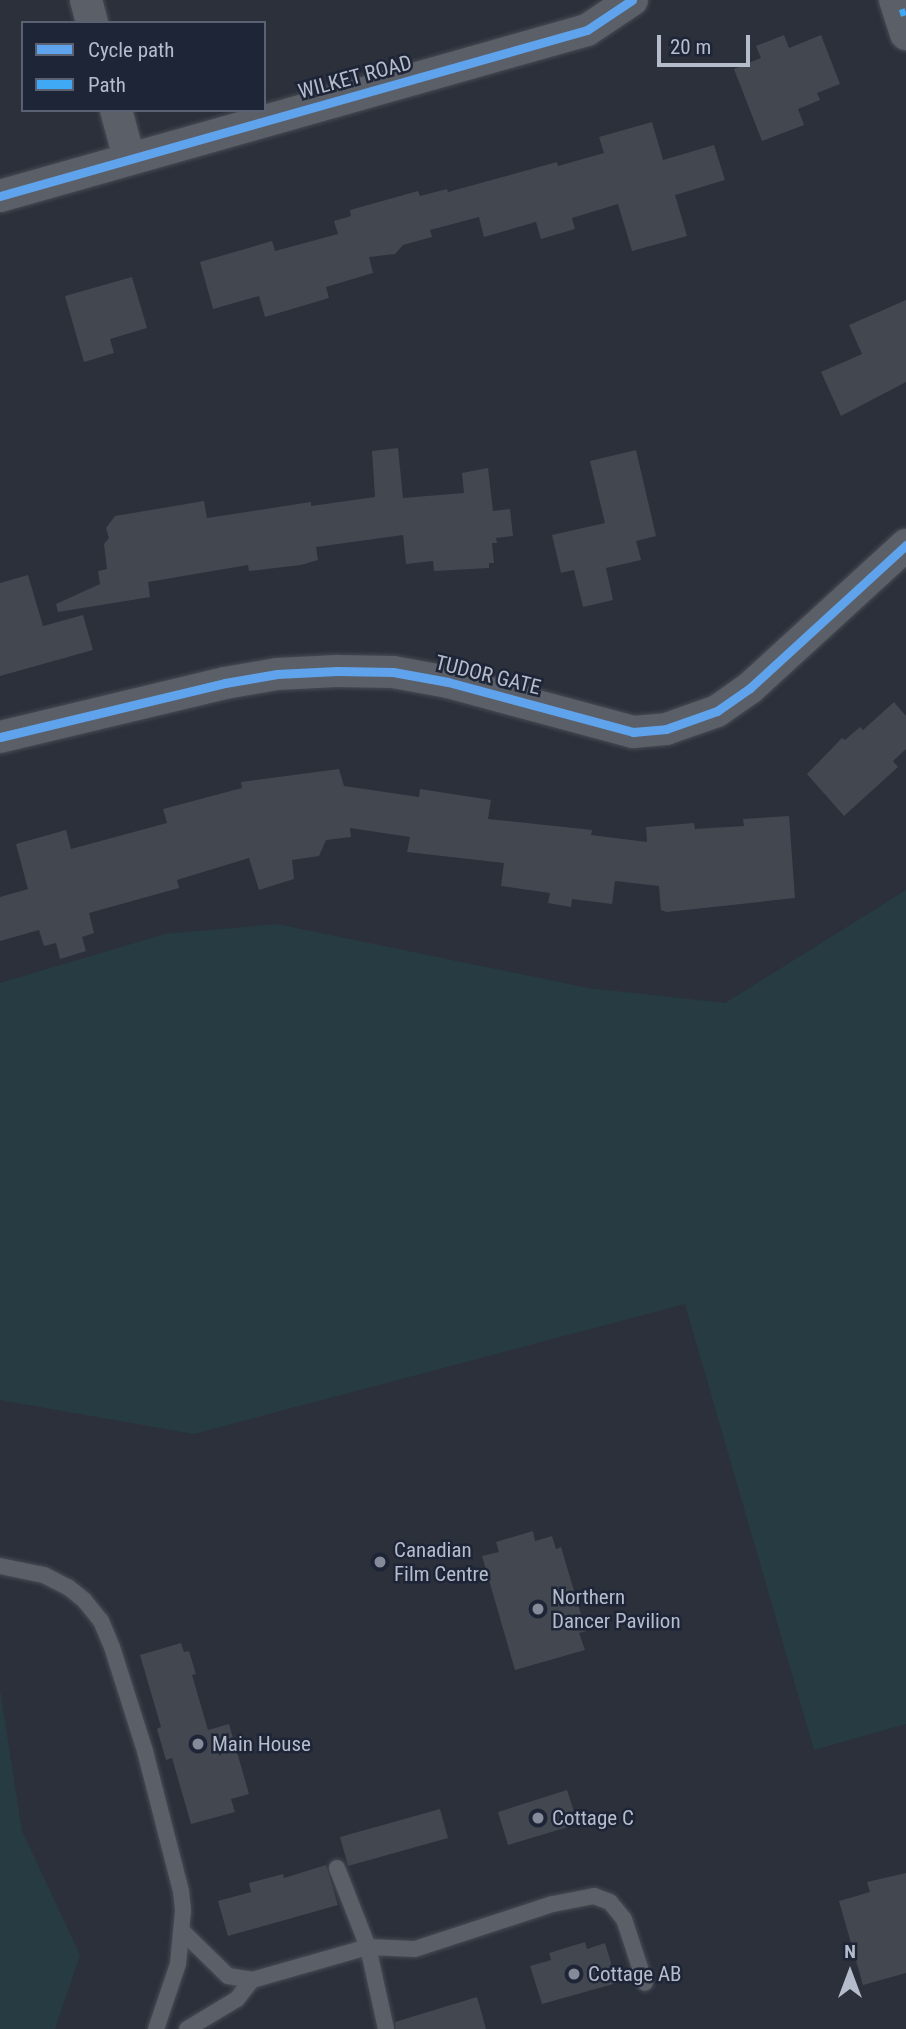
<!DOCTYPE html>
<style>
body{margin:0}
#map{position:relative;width:906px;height:2029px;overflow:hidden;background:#2b303b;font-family:"Roboto Condensed",sans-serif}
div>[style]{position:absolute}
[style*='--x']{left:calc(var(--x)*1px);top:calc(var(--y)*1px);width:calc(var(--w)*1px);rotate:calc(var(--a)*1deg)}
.green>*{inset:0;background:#273b42}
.building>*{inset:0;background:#434750}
.roads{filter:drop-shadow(0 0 2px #474b53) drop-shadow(0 0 2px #474b53)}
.lane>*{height:16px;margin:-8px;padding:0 8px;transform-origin:8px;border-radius:8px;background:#5b5f68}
.street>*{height:32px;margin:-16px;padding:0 16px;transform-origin:16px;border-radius:16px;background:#5b5f68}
.quiet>*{height:7px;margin-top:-3.5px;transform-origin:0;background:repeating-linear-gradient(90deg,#3fa9f5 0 14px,transparent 0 21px)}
.cycleway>*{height:9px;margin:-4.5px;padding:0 4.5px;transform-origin:4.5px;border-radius:4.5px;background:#60a3ed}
.dots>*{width:19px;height:19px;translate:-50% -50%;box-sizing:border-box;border:4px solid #1d2537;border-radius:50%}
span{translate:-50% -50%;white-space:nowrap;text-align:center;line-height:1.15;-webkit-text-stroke:5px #1d2537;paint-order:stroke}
.street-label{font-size:21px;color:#b5bccc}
.poi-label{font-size:21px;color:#b5bccc}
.left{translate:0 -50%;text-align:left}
.legend{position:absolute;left:21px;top:21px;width:245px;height:91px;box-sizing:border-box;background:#1d2537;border:2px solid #5a6173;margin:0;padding:9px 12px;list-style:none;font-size:21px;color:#b5bccc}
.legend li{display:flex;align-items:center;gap:14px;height:35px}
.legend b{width:35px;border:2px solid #5a6173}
.north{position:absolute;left:815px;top:1938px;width:70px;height:70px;-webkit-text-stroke:5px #1d2537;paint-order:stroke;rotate:0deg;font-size:19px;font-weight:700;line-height:28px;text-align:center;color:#b5bccc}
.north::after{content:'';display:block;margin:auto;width:24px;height:32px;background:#b5bccc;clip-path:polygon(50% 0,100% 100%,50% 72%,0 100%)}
.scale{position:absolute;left:657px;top:35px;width:93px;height:32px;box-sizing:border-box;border:4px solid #b5bccc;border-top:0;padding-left:9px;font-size:21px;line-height:24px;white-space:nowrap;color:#b5bccc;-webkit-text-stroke:5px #1d2537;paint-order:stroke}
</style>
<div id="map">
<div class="green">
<div style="clip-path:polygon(906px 890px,906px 1724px,814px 1750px,685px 1304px,194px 1434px,0 1400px,0 983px,165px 934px,277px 924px,588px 988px,725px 1003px)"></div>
<div style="clip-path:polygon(0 1689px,22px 1831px,80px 1955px,55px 2029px,0 2029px)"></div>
</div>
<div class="building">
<div style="clip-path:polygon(784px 35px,789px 48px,821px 35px,840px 84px,817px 93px,820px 100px,798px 109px,804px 125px,762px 141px,734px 69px,761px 58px,756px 46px)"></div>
<div style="clip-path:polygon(652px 122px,663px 160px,714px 145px,725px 180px,675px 195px,687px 236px,632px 251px,618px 204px,572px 218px,575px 229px,541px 239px,536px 222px,484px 237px,479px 217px,430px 230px,432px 237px,403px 245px,395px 254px,369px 257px,373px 273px,326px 287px,329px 298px,265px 317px,259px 296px,213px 309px,200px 262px,272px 241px,275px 251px,338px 234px,334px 221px,351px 216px,350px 210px,418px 191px,420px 196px,447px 189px,448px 192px,557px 162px,558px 166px,604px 153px,599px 137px)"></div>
<div style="clip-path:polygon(132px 277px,147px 328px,110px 339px,114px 353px,84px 362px,65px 296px)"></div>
<div style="clip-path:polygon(906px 300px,906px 382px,841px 416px,821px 372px,862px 354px,849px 325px)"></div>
<div style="clip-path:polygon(398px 448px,403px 498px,464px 493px,462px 473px,488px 468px,493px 511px,510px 509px,513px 536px,496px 538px,497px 543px,492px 543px,494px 563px,489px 563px,489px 568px,434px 571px,433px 561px,406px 564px,403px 535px,316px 547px,318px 560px,301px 565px,249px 571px,248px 565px,148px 582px,150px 597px,58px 612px,56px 604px,100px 584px,98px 571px,107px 569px,104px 544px,109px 538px,106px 528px,115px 516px,204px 501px,207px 518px,311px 502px,311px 506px,375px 497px,372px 451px)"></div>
<div style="clip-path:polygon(636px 450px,656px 536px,636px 541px,641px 560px,606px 568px,613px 600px,583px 607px,574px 570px,561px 573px,552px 535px,605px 523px,590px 461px)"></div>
<div style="clip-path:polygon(28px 575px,43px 626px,83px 615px,93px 650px,0 676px,0 583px)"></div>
<div style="clip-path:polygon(894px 702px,906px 716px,906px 749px,893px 761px,898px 767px,844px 816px,807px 774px,842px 738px,845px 740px,860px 727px,863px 730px)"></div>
<div style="clip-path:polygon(339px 769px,344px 786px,419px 797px,420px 789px,491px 800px,488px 819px,592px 830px,591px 835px,647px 842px,646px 827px,694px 823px,695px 829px,744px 826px,743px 819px,789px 816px,795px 898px,667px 912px,661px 910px,659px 886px,615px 881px,612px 904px,572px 899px,571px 907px,548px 903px,550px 893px,501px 886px,504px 863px,407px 852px,410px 837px,350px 828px,351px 837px,326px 840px,319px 856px,292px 860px,294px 879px,259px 890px,249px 858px,177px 880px,179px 888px,89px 913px,94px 933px,82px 937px,86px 951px,60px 959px,56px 943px,44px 946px,39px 930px,0 941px,0 897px,28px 889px,16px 844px,66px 830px,71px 849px,167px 823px,163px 809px,242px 788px,241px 782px)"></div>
<div style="clip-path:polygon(533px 1531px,535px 1541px,552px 1536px,556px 1549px,561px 1547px,586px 1631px,579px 1633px,585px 1650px,515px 1670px,482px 1556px,499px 1552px,496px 1542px)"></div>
<div style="clip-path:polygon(181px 1643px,184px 1652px,189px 1651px,196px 1674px,192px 1675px,208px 1730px,229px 1724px,249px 1794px,231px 1799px,235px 1812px,191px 1824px,172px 1758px,166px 1760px,157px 1729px,161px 1727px,140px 1655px)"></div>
<div style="clip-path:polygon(567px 1790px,578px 1824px,508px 1845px,498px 1812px)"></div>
<div style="clip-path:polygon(440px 1809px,448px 1838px,348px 1866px,340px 1837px)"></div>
<div style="clip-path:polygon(326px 1865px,338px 1905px,228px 1936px,218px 1901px,251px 1892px,249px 1883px,283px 1874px,284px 1878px)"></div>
<div style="clip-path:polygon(906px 1873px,906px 1973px,863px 1985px,839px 1901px,870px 1892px,867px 1882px)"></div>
<div style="clip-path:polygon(585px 1942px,587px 1949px,605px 1943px,617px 1983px,542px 2004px,530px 1966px,551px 1960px,549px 1953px)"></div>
<div style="clip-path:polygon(477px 1997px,486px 2029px,396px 2029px,395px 2022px)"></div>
</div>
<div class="roads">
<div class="lane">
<div style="--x:0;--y:1566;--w:45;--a:11.6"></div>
<div style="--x:44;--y:1575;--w:27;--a:27"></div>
<div style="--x:68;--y:1587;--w:21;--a:39"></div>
<div style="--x:84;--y:1600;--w:27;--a:51"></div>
<div style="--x:101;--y:1621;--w:28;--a:67"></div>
<div style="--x:112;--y:1647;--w:109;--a:72.4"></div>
<div style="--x:145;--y:1751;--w:145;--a:75.6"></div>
<div style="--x:181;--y:1891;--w:20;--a:84"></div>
<div style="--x:183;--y:1911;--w:53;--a:95.4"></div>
<div style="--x:178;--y:1964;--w:69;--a:108.7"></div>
<div style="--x:337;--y:1868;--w:85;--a:68.6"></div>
<div style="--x:368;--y:1947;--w:84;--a:77.6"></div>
<div style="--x:182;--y:1931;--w:64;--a:44.4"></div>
<div style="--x:228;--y:1976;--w:24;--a:9"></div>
<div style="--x:252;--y:1980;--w:121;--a:-15.9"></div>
<div style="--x:368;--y:1947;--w:47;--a:2.4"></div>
<div style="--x:415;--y:1949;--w:145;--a:-18.1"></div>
<div style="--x:553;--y:1904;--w:42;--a:-11"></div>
<div style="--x:594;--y:1896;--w:17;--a:21"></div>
<div style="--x:610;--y:1902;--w:22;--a:51"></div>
<div style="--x:624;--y:1919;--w:67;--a:71.8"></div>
<div style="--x:187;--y:2029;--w:58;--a:-31"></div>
<div style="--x:237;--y:1999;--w:24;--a:-52"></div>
</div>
<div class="street">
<div style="--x:86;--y:0;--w:24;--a:75"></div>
<div style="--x:895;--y:0;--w:36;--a:72"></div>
<div style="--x:116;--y:110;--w:50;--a:74.8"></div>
<div style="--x:0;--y:196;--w:610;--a:-15.79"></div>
<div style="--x:587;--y:30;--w:54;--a:-33.7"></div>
<div style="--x:0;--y:737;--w:231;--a:-13.5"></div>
<div style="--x:225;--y:683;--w:53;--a:-9.8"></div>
<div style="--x:277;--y:674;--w:60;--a:-2.9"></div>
<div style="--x:337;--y:671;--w:56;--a:1"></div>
<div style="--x:393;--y:672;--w:56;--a:10.3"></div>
<div style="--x:448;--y:682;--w:192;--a:15.1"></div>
<div style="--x:633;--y:732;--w:33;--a:-5"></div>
<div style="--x:666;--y:729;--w:54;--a:-19.4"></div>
<div style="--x:717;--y:711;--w:40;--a:-34.9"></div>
<div style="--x:750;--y:688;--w:212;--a:-42.5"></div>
</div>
</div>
<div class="quiet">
<div style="--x:900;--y:13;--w:6;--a:-18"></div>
</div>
<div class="cycleway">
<div style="--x:0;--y:196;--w:610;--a:-15.79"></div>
<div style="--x:587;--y:30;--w:54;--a:-33.7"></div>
<div style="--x:0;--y:737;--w:231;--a:-13.5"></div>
<div style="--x:225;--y:683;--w:53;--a:-9.8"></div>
<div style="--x:277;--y:674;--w:60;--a:-2.9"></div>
<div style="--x:337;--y:671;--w:56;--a:1"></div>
<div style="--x:393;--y:672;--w:56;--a:10.3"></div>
<div style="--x:448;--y:682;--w:192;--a:15.1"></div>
<div style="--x:633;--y:732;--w:33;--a:-5"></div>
<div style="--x:666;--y:729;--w:54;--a:-19.4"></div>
<div style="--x:717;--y:711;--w:40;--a:-34.9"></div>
<div style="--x:750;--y:688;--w:212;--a:-42.5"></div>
</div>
<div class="dots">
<div style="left:380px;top:1562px;background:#858b99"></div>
<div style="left:538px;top:1609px;background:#858b99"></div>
<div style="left:198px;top:1744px;background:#858b99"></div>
<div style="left:538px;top:1818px;background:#858b99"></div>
<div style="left:574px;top:1974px;background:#858b99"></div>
</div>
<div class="street-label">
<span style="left:355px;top:77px;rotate:-15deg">WILKET ROAD</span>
<span style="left:488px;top:675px;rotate:14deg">TUDOR GATE</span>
</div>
<div class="poi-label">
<span class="left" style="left:394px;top:1562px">Canadian<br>Film Centre</span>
<span class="left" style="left:552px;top:1609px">Northern<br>Dancer Pavilion</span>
<span class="left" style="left:212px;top:1744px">Main House</span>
<span class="left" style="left:552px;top:1818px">Cottage C</span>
<span class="left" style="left:588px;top:1974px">Cottage AB</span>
</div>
<ul class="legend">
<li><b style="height:9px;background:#60a3ed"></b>Cycle path</li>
<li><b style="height:9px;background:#3fa9f5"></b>Path</li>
</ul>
<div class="north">N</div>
<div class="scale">20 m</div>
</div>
